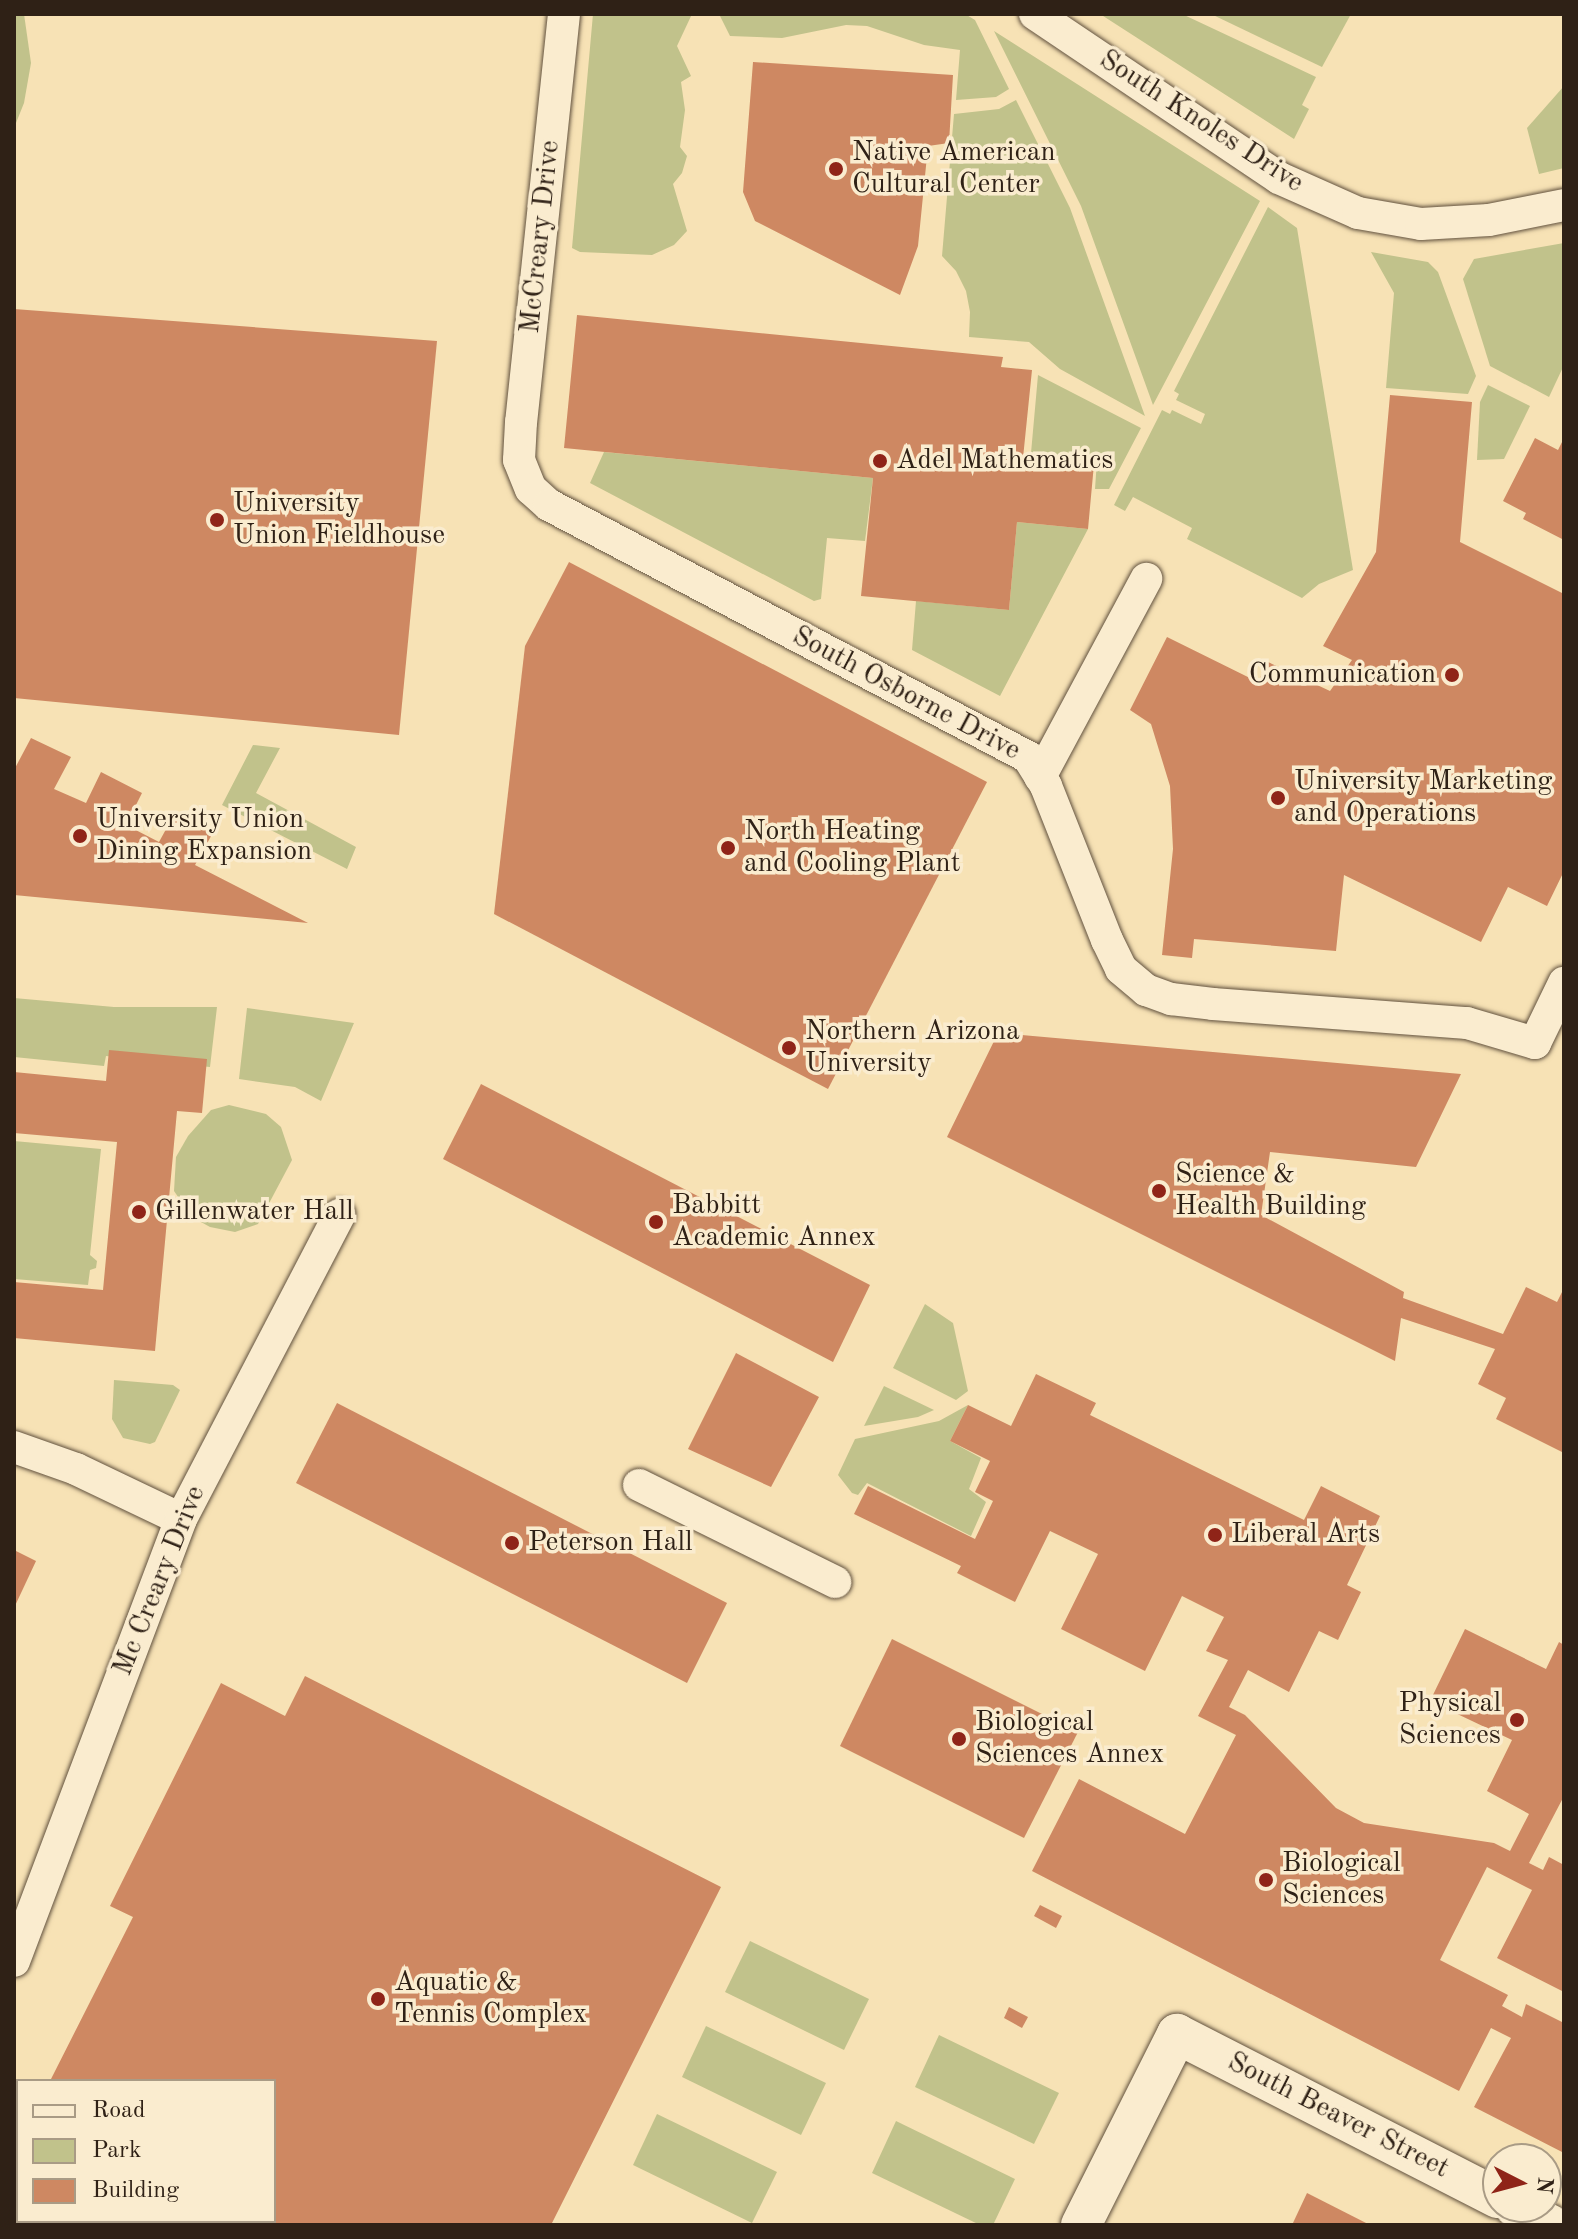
<!DOCTYPE html>
<style>
body{margin:0}
#map{position:relative;width:1578px;height:2239px;overflow:hidden;background:#f7e2b5;font-family:"Old Standard TT",serif}
div>[style]{position:absolute}
[style*='--x']{left:calc(var(--x)*1px);top:calc(var(--y)*1px);width:calc(var(--w)*1px);rotate:calc(var(--a)*1deg)}
.green>*{inset:0;background:#c1c28b}
.building>*{inset:0;background:#ce8862}
.roads{filter:drop-shadow(0 0 2px #61513e) drop-shadow(0 0 2px #61513e)}
.minor>*{height:32px;margin:-16px;padding:0 16px;transform-origin:16px;border-radius:16px;background:#faeccf}
.tertiary>*{height:40px;margin:-20px;padding:0 20px;transform-origin:20px;border-radius:20px;background:#faeccf}
.dots>*{width:22px;height:22px;translate:-50% -50%;box-sizing:border-box;border:4px solid #faeccf;border-radius:50%}
span{translate:-50% -50%;white-space:nowrap;text-align:center;line-height:1.15;-webkit-text-stroke:7px #faeccf;paint-order:stroke}
.street-label{font-size:28px;color:#2f2116}
.poi-label{font-size:28px;color:#2f2116}
.left{translate:0 -50%;text-align:left}
.right{translate:-100% -50%;text-align:right}
.frame{position:absolute;inset:0;border:16px solid #2f2116;pointer-events:none}
.legend{position:absolute;left:16px;top:2079px;width:260px;height:144px;box-sizing:border-box;background:#faeccf;border:2px solid #a99b85;margin:0;padding:10px 14px;list-style:none;font-size:24px;color:#2f2116}
.legend li{display:flex;align-items:center;gap:16px;height:40px}
.legend b{width:40px;border:2px solid #a99b85}
.north{position:absolute;left:1482px;top:2143px;width:80px;height:80px;box-sizing:border-box;background:#faeccf;border:2px solid #a99b85;border-radius:50%;rotate:96deg;font-size:22px;font-weight:700;line-height:32px;text-align:center;color:#2f2116}
.north::after{content:'';display:block;margin:auto;width:28px;height:36px;background:#8f2418;clip-path:polygon(50% 0,100% 100%,50% 72%,0 100%)}
</style>
<div id="map">
<div class="green">
<div style="clip-path:polygon(14px 14px,24px 14px,31px 63px,24px 103px,14px 128px)"></div>
<div style="clip-path:polygon(593px 14px,692px 14px,677px 46px,691px 76px,681px 82px,685px 110px,680px 147px,687px 156px,682px 173px,673px 184px,687px 231px,674px 245px,652px 255px,580px 252px,572px 248px)"></div>
<div style="clip-path:polygon(719px 14px,965px 14px,975px 20px,1009px 89px,996px 97px,956px 100px,960px 50px,924px 45px,867px 26px,846px 25px,782px 38px,730px 36px)"></div>
<div style="clip-path:polygon(1100px 14px,1182px 14px,1316px 77px,1302px 105px,1309px 109px,1294px 139px)"></div>
<div style="clip-path:polygon(1211px 14px,1351px 14px,1322px 67px)"></div>
<div style="clip-path:polygon(994px 31px,1260px 201px,1153px 405px,1081px 206px)"></div>
<div style="clip-path:polygon(1564px 86px,1564px 168px,1539px 174px,1527px 128px)"></div>
<div style="clip-path:polygon(1016px 100px,1070px 208px,1145px 416px,1060px 369px,1029px 342px,969px 337px,970px 312px,966px 291px,956px 271px,942px 256px,954px 114px,999px 109px)"></div>
<div style="clip-path:polygon(1268px 207px,1297px 228px,1353px 570px,1319px 584px,1302px 598px,1187px 539px,1192px 528px,1133px 497px,1125px 511px,1114px 505px,1162px 410px,1170px 414px,1172px 410px,1201px 424px,1205px 414px,1176px 400px,1179px 394px,1174px 391px)"></div>
<div style="clip-path:polygon(1564px 243px,1564px 365px,1549px 397px,1490px 366px,1463px 279px,1474px 259px)"></div>
<div style="clip-path:polygon(1371px 252px,1428px 262px,1438px 272px,1476px 376px,1468px 394px,1386px 388px,1394px 293px)"></div>
<div style="clip-path:polygon(1038px 375px,1141px 428px,1109px 489px,1095px 489px,1097px 460px,1031px 453px)"></div>
<div style="clip-path:polygon(1488px 385px,1530px 406px,1504px 459px,1477px 460px,1480px 402px)"></div>
<div style="clip-path:polygon(604px 452px,873px 478px,865px 541px,827px 538px,821px 599px,814px 601px,590px 483px)"></div>
<div style="clip-path:polygon(1017px 522px,1088px 529px,1000px 696px,912px 650px,916px 601px,1009px 610px)"></div>
<div style="clip-path:polygon(253px 745px,280px 748px,256px 793px,356px 847px,347px 869px,222px 805px)"></div>
<div style="clip-path:polygon(14px 998px,114px 1007px,217px 1007px,210px 1067px,106px 1056px,104px 1066px,14px 1057px)"></div>
<div style="clip-path:polygon(247px 1008px,354px 1023px,321px 1101px,295px 1087px,239px 1079px)"></div>
<div style="clip-path:polygon(229px 1105px,266px 1114px,281px 1127px,292px 1160px,258px 1224px,235px 1232px,210px 1227px,192px 1217px,174px 1191px,176px 1157px,188px 1136px,211px 1110px)"></div>
<div style="clip-path:polygon(14px 1141px,101px 1149px,90px 1255px,97px 1261px,96px 1268px,90px 1270px,88px 1285px,14px 1279px)"></div>
<div style="clip-path:polygon(925px 1304px,953px 1323px,968px 1391px,956px 1400px,893px 1368px)"></div>
<div style="clip-path:polygon(114px 1380px,173px 1385px,180px 1390px,155px 1442px,150px 1444px,123px 1438px,112px 1419px)"></div>
<div style="clip-path:polygon(884px 1386px,934px 1410px,918px 1417px,864px 1426px)"></div>
<div style="clip-path:polygon(968px 1405px,950px 1441px,981px 1458px,969px 1489px,986px 1502px,971px 1536px,867px 1483px,858px 1495px,852px 1493px,838px 1475px,855px 1439px,939px 1421px)"></div>
<div style="clip-path:polygon(750px 1941px,869px 1999px,844px 2050px,725px 1992px)"></div>
<div style="clip-path:polygon(706px 2026px,826px 2083px,801px 2135px,682px 2077px)"></div>
<div style="clip-path:polygon(939px 2035px,1059px 2093px,1034px 2144px,915px 2087px)"></div>
<div style="clip-path:polygon(657px 2114px,777px 2172px,752px 2223px,633px 2165px)"></div>
<div style="clip-path:polygon(896px 2121px,1015px 2179px,993px 2225px,980px 2225px,872px 2173px)"></div>
</div>
<div class="building">
<div style="clip-path:polygon(753px 62px,953px 75px,949px 143px,928px 146px,918px 246px,900px 295px,755px 221px,743px 192px)"></div>
<div style="clip-path:polygon(14px 309px,437px 341px,399px 735px,14px 698px)"></div>
<div style="clip-path:polygon(577px 315px,1003px 357px,1001px 367px,1032px 370px,1023px 458px,1094px 464px,1088px 529px,1017px 522px,1009px 610px,861px 596px,873px 478px,564px 448px)"></div>
<div style="clip-path:polygon(1390px 395px,1472px 402px,1460px 542px,1564px 594px,1564px 871px,1547px 906px,1508px 887px,1481px 942px,1344px 875px,1336px 951px,1194px 939px,1192px 958px,1162px 955px,1173px 849px,1170px 786px,1151px 724px,1130px 710px,1167px 637px,1258px 682px,1268px 662px,1330px 691px,1352px 660px,1323px 646px,1376px 552px)"></div>
<div style="clip-path:polygon(1535px 438px,1558px 450px,1564px 438px,1564px 540px,1523px 519px,1526px 513px,1503px 501px)"></div>
<div style="clip-path:polygon(569px 562px,987px 782px,828px 1089px,494px 914px,525px 646px)"></div>
<div style="clip-path:polygon(31px 738px,71px 757px,54px 789px,86px 803px,101px 772px,142px 793px,126px 825px,159px 842px,176px 811px,215px 829px,195px 865px,308px 923px,14px 895px,14px 770px)"></div>
<div style="clip-path:polygon(998px 1033px,1461px 1074px,1416px 1167px,1270px 1152px,1261px 1215px,1404px 1292px,1403px 1298px,1503px 1334px,1526px 1287px,1557px 1302px,1564px 1288px,1564px 1453px,1496px 1419px,1506px 1398px,1478px 1384px,1495px 1349px,1401px 1318px,1395px 1361px,947px 1137px)"></div>
<div style="clip-path:polygon(109px 1050px,207px 1059px,202px 1113px,177px 1111px,155px 1351px,14px 1338px,14px 1282px,103px 1290px,117px 1142px,14px 1133px,14px 1072px,106px 1081px)"></div>
<div style="clip-path:polygon(481px 1084px,870px 1285px,833px 1362px,443px 1159px)"></div>
<div style="clip-path:polygon(736px 1353px,819px 1397px,771px 1487px,688px 1449px)"></div>
<div style="clip-path:polygon(1036px 1374px,1096px 1403px,1090px 1415px,1304px 1520px,1321px 1486px,1380px 1516px,1347px 1585px,1361px 1592px,1338px 1640px,1319px 1631px,1289px 1692px,1248px 1670px,1229px 1707px,1245px 1715px,1336px 1808px,1364px 1823px,1494px 1843px,1510px 1851px,1529px 1814px,1487px 1791px,1512px 1740px,1430px 1701px,1465px 1629px,1546px 1669px,1559px 1642px,1564px 1645px,1564px 1796px,1529px 1863px,1543px 1870px,1549px 1857px,1564px 1865px,1564px 1992px,1497px 1958px,1532px 1890px,1487px 1867px,1440px 1960px,1508px 1995px,1502px 2006px,1522px 2017px,1526px 2004px,1564px 2023px,1564px 2153px,1474px 2107px,1511px 2038px,1491px 2028px,1459px 2091px,1032px 1871px,1079px 1779px,1185px 1834px,1236px 1735px,1198px 1716px,1228px 1660px,1206px 1651px,1224px 1617px,1182px 1596px,1145px 1671px,1061px 1629px,1098px 1554px,1050px 1531px,1015px 1602px,957px 1573px,961px 1566px,854px 1514px,868px 1486px,975px 1539px,993px 1501px,975px 1492px,990px 1461px,950px 1441px,968px 1405px,1011px 1426px)"></div>
<div style="clip-path:polygon(337px 1403px,727px 1603px,687px 1683px,296px 1483px)"></div>
<div style="clip-path:polygon(14px 1550px,36px 1561px,14px 1608px)"></div>
<div style="clip-path:polygon(892px 1639px,1078px 1732px,1024px 1838px,840px 1746px)"></div>
<div style="clip-path:polygon(305px 1676px,721px 1887px,551px 2225px,221px 2225px,213px 2221px,274px 2221px,274px 2081px,50px 2081px,133px 1917px,110px 1906px,221px 1683px,285px 1716px)"></div>
<div style="clip-path:polygon(1040px 1905px,1062px 1916px,1056px 1928px,1034px 1916px)"></div>
<div style="clip-path:polygon(1009px 2007px,1028px 2017px,1022px 2028px,1004px 2018px)"></div>
<div style="clip-path:polygon(1307px 2193px,1370px 2225px,1292px 2225px)"></div>
</div>
<div class="roads">
<div class="minor">
<div style="--x:564;--y:14;--w:410;--a:96"></div>
<div style="--x:521;--y:422;--w:38;--a:93"></div>
<div style="--x:519;--y:460;--w:31;--a:68"></div>
<div style="--x:531;--y:489;--w:24;--a:42"></div>
<div style="--x:549;--y:505;--w:541;--a:27.75"></div>
<div style="--x:1028;--y:757;--w:34;--a:58"></div>
<div style="--x:1046;--y:786;--w:166;--a:68.4"></div>
<div style="--x:1107;--y:940;--w:32;--a:64"></div>
<div style="--x:1121;--y:969;--w:33;--a:40"></div>
<div style="--x:1146;--y:990;--w:27;--a:20"></div>
<div style="--x:1171;--y:999;--w:42;--a:6.8"></div>
<div style="--x:1213;--y:1004;--w:255;--a:4.3"></div>
<div style="--x:1467;--y:1023;--w:71;--a:16.4"></div>
<div style="--x:1535;--y:1043;--w:67;--a:-64.2"></div>
<div style="--x:1035;--y:14;--w:294;--a:33.9"></div>
<div style="--x:1279;--y:178;--w:86;--a:23.9"></div>
<div style="--x:1358;--y:213;--w:64;--a:9.9"></div>
<div style="--x:1421;--y:224;--w:68;--a:-3.4"></div>
<div style="--x:1489;--y:220;--w:76;--a:-11.3"></div>
<div style="--x:1040;--y:777;--w:225;--a:-61.8"></div>
<div style="--x:14;--y:1447;--w:66;--a:19.5"></div>
<div style="--x:76;--y:1469;--w:116;--a:25.5"></div>
<div style="--x:639;--y:1485;--w:219;--a:26.3"></div>
<div style="--x:14;--y:1961;--w:472;--a:-69.3"></div>
<div style="--x:181;--y:1519;--w:343;--a:-62.5"></div>
</div>
<div class="tertiary">
<div style="--x:1515;--y:2207;--w:40;--a:26.6"></div>
<div style="--x:40;--y:2221;--w:9;--a:27"></div>
<div style="--x:1081;--y:2225;--w:214;--a:-63.3"></div>
<div style="--x:1177;--y:2034;--w:360;--a:27.1"></div>
</div>
</div>
<div class="dots">
<div style="left:836px;top:169px;background:#8f2418"></div>
<div style="left:880px;top:461px;background:#8f2418"></div>
<div style="left:217px;top:520px;background:#8f2418"></div>
<div style="left:1452px;top:675px;background:#8f2418"></div>
<div style="left:1278px;top:798px;background:#8f2418"></div>
<div style="left:80px;top:836px;background:#8f2418"></div>
<div style="left:728px;top:848px;background:#8f2418"></div>
<div style="left:789px;top:1048px;background:#8f2418"></div>
<div style="left:1159px;top:1191px;background:#8f2418"></div>
<div style="left:139px;top:1212px;background:#8f2418"></div>
<div style="left:656px;top:1222px;background:#8f2418"></div>
<div style="left:1215px;top:1535px;background:#8f2418"></div>
<div style="left:512px;top:1543px;background:#8f2418"></div>
<div style="left:1517px;top:1720px;background:#8f2418"></div>
<div style="left:959px;top:1739px;background:#8f2418"></div>
<div style="left:1266px;top:1880px;background:#8f2418"></div>
<div style="left:378px;top:1999px;background:#8f2418"></div>
</div>
<div class="street-label">
<span style="left:1201px;top:122px;rotate:33deg">South Knoles Drive</span>
<span style="left:541px;top:237px;rotate:-84deg">McCreary Drive</span>
<span style="left:906px;top:694px;rotate:28deg">South Osborne Drive</span>
<span style="left:160px;top:1581px;rotate:-68deg">Mc Creary Drive</span>
<span style="left:1338px;top:2116px;rotate:27deg">South Beaver Street</span>
</div>
<div class="poi-label">
<span class="left" style="left:852px;top:169px">Native American<br>Cultural Center</span>
<span class="left" style="left:896px;top:461px">Adel Mathematics</span>
<span class="left" style="left:233px;top:520px">University<br>Union Fieldhouse</span>
<span class="right" style="left:1436px;top:675px">Communication</span>
<span class="left" style="left:1294px;top:798px">University Marketing<br>and Operations</span>
<span class="left" style="left:96px;top:836px">University Union<br>Dining Expansion</span>
<span class="left" style="left:744px;top:848px">North Heating<br>and Cooling Plant</span>
<span class="left" style="left:805px;top:1048px">Northern Arizona<br>University</span>
<span class="left" style="left:1175px;top:1191px">Science &amp;<br>Health Building</span>
<span class="left" style="left:672px;top:1222px">Babbitt<br>Academic Annex</span>
<span class="left" style="left:155px;top:1212px">Gillenwater Hall</span>
<span class="left" style="left:1231px;top:1535px">Liberal Arts</span>
<span class="left" style="left:528px;top:1543px">Peterson Hall</span>
<span class="right" style="left:1501px;top:1720px">Physical<br>Sciences</span>
<span class="left" style="left:975px;top:1739px">Biological<br>Sciences Annex</span>
<span class="left" style="left:1282px;top:1880px">Biological<br>Sciences</span>
<span class="left" style="left:394px;top:1999px">Aquatic &amp;<br>Tennis Complex</span>
</div>
<div class="frame"></div>
<ul class="legend">
<li><b style="height:10px;background:#faeccf"></b>Road</li>
<li><b style="height:22px;background:#c1c28b"></b>Park</li>
<li><b style="height:22px;background:#ce8862"></b>Building</li>
</ul>
<div class="north">N</div>
</div>
